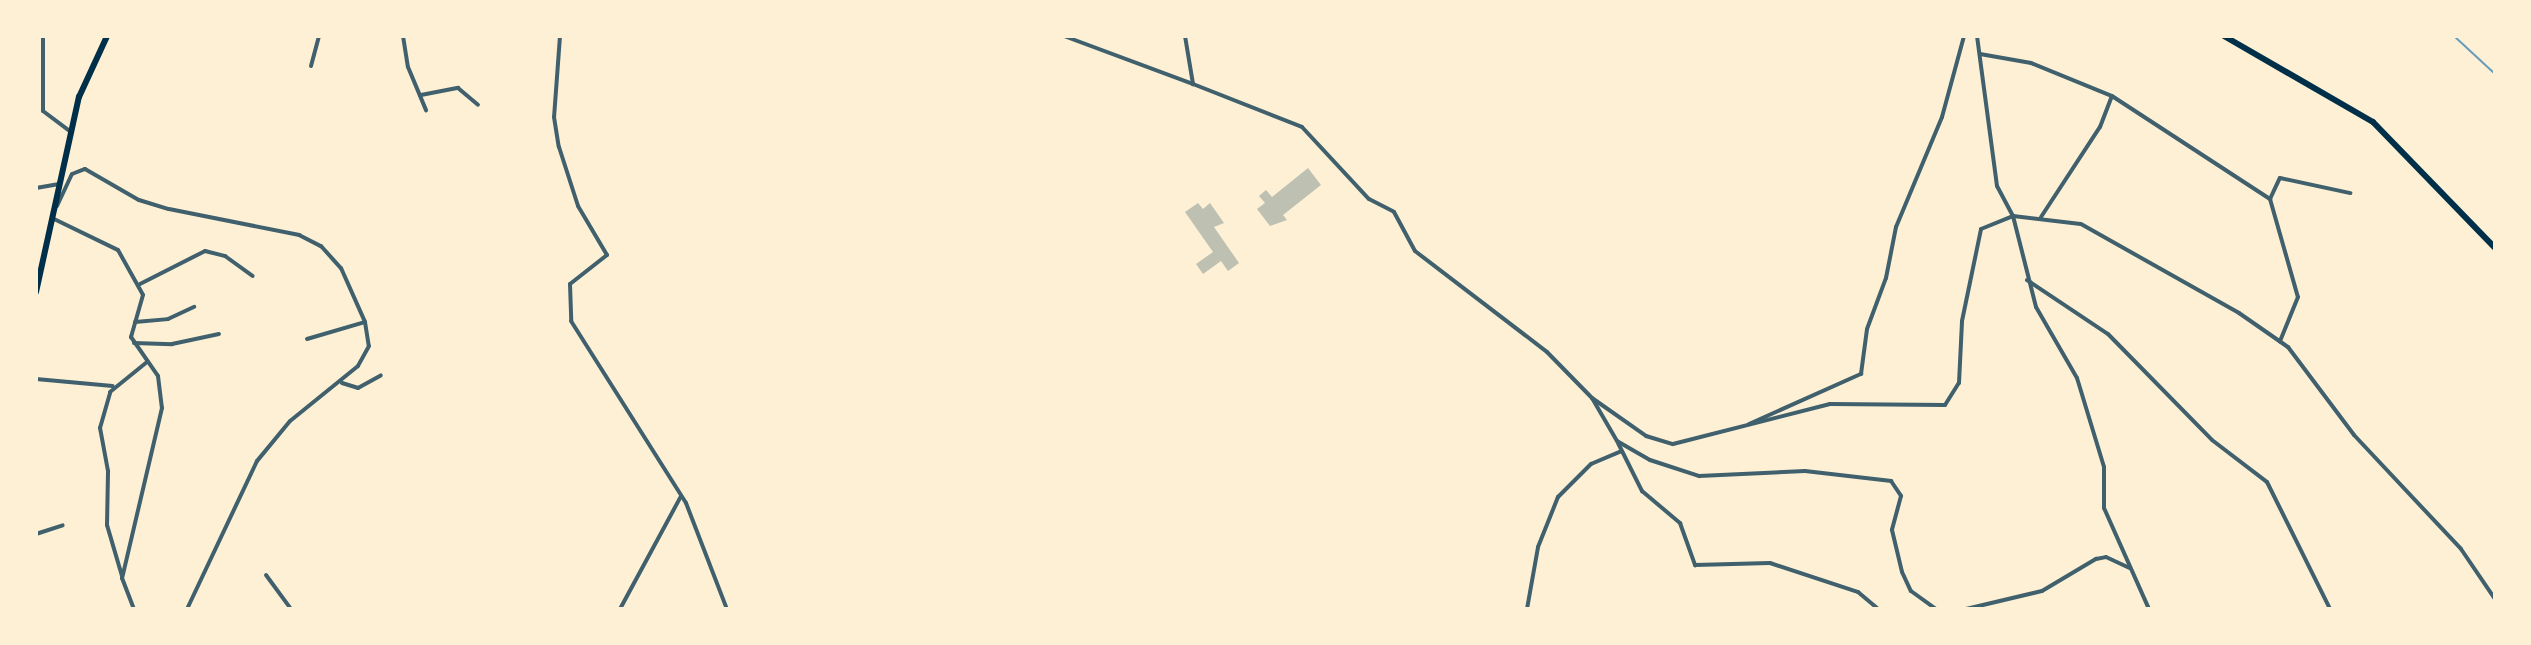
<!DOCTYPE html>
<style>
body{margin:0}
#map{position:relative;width:2531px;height:645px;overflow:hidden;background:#fdf0d5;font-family:"Nunito Sans",sans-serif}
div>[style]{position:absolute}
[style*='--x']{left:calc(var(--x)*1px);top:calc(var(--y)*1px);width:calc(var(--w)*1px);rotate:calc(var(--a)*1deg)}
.stream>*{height:2px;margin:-1px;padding:0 1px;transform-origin:1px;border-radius:1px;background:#669bbc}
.building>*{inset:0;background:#bec0b2}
.minor>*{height:4px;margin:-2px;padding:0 2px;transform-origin:2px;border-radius:2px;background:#3f606c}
.trunk>*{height:6px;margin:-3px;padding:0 3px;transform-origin:3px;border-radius:3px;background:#003049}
span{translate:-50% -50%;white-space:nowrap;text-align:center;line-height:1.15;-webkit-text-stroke:6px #fdf0d5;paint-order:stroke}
.frame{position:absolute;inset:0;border:38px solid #fdf0d5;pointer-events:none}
</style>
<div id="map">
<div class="stream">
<div style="--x:2454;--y:36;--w:56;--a:42.8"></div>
</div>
<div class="building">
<div style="clip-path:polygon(1308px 168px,1321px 185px,1283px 215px,1287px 220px,1270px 226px,1257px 209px,1265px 203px,1259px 196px,1266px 190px,1272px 197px)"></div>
<div style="clip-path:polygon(1198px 203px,1203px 209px,1210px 203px,1224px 223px,1214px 227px,1239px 263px,1228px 271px,1221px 261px,1203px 274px,1196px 264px,1213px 252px,1185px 212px)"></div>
</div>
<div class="minor">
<div style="--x:43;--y:36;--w:75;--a:90"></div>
<div style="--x:43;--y:111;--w:34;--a:37"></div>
<div style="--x:403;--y:36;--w:31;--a:81"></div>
<div style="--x:408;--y:67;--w:47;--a:67.3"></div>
<div style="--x:560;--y:36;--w:81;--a:94.2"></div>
<div style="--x:554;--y:117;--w:30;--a:81"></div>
<div style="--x:559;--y:147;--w:62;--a:72.1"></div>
<div style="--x:578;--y:206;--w:57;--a:59.4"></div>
<div style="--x:607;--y:255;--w:47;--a:141.9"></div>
<div style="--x:570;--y:284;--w:37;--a:88"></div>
<div style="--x:571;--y:321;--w:215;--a:57.7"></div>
<div style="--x:686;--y:503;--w:114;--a:68.9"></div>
<div style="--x:1064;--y:36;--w:138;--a:20.4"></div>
<div style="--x:1185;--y:36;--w:49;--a:80.5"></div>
<div style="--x:1193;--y:84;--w:117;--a:21.5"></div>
<div style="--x:1302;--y:127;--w:98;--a:47.1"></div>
<div style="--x:1369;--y:199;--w:28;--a:27"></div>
<div style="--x:1394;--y:212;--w:44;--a:61.7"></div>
<div style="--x:1415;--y:251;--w:166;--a:37.4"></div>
<div style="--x:1547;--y:352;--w:64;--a:45.6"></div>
<div style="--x:1592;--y:398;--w:50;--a:59.8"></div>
<div style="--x:1617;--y:441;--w:38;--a:30"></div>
<div style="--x:1650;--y:460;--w:52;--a:18.1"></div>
<div style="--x:1699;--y:476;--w:106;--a:-2.7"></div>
<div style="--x:1805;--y:471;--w:87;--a:6.6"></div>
<div style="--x:1891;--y:481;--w:18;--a:56"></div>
<div style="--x:1901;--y:496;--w:35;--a:105"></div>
<div style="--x:1892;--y:530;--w:43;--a:76.6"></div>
<div style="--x:1902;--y:572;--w:21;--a:65"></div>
<div style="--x:1911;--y:591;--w:31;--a:36"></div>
<div style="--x:1977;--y:36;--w:151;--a:82.4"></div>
<div style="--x:1997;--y:186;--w:34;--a:62"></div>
<div style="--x:2013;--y:216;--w:94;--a:75.8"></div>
<div style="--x:2036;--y:307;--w:82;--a:60"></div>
<div style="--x:2077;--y:378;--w:93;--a:73.1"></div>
<div style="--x:2104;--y:467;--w:41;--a:90"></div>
<div style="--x:2104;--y:508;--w:111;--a:66"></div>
<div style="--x:1980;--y:54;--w:52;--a:10"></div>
<div style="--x:2031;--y:63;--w:87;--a:22.2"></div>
<div style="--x:2112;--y:96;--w:189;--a:33.1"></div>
<div style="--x:2270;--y:199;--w:102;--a:74.1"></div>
<div style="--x:2298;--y:297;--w:48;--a:112.2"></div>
<div style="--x:311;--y:66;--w:31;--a:-75"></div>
<div style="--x:421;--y:95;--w:38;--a:-11"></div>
<div style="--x:458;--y:88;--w:26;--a:40"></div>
<div style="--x:36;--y:188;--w:22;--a:-10"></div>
<div style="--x:2270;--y:199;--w:23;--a:-65"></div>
<div style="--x:2280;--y:178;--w:72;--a:12.1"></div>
<div style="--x:57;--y:206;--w:35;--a:-65"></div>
<div style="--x:72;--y:174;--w:14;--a:-21"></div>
<div style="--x:85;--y:169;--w:62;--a:29.9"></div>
<div style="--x:139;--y:200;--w:31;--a:17"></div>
<div style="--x:169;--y:209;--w:133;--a:11.3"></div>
<div style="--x:299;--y:235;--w:25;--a:27"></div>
<div style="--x:321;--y:246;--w:30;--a:48"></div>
<div style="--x:341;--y:268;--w:59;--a:66"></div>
<div style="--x:365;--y:322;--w:24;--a:81"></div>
<div style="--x:369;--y:346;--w:23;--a:119"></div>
<div style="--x:358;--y:366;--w:87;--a:141"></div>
<div style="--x:290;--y:421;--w:52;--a:129.5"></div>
<div style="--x:257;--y:461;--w:164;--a:115.3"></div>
<div style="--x:2041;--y:217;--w:108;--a:-56.8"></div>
<div style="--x:2100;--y:127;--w:33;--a:-69"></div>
<div style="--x:52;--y:218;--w:73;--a:25.9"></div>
<div style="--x:118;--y:250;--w:51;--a:60.9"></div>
<div style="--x:143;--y:295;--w:44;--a:105.9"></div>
<div style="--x:131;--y:337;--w:47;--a:55.3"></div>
<div style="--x:158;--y:376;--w:32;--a:83"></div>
<div style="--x:162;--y:408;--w:175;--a:103.2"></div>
<div style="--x:122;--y:578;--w:33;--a:69"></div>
<div style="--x:2027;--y:280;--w:97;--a:33.7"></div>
<div style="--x:2108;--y:334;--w:148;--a:45.5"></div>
<div style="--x:2212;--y:440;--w:69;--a:37.4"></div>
<div style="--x:2267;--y:482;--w:142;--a:63.6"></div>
<div style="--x:140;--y:284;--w:73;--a:-26.9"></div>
<div style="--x:205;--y:251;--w:21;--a:14"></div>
<div style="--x:225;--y:256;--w:34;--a:36"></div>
<div style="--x:135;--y:322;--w:33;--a:-5"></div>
<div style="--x:168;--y:319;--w:29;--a:-25"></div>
<div style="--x:307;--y:339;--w:60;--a:-16.3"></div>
<div style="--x:134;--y:343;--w:38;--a:2"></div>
<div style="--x:172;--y:344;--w:48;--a:-12"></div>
<div style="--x:36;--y:379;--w:77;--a:5.2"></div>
<div style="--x:342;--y:383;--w:17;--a:17"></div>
<div style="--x:358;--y:388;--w:26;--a:-29"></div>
<div style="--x:1592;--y:398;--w:66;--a:35.1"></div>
<div style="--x:1646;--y:436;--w:28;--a:17"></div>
<div style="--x:1673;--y:444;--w:162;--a:-14.3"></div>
<div style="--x:1830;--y:404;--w:115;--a:0.5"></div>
<div style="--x:1945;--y:405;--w:26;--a:-58"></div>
<div style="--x:1959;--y:383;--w:62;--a:-87.2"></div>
<div style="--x:1962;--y:321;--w:94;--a:-78.3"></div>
<div style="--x:1981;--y:229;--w:35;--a:-22"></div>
<div style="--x:2013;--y:216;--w:68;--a:6.7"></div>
<div style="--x:2081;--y:224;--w:181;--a:29.4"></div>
<div style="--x:2239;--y:313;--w:60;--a:34.8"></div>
<div style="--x:2288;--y:347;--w:110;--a:53.1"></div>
<div style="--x:2354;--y:435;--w:156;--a:46.8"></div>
<div style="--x:2461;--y:549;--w:60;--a:55.8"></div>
<div style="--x:1749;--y:424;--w:123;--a:-24.1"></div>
<div style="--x:1861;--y:374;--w:45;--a:-82.4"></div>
<div style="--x:1867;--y:329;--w:54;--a:-69.6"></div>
<div style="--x:1886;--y:278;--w:52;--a:-78.9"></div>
<div style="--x:1896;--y:227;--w:119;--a:-67.3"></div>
<div style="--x:1942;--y:117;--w:84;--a:-74.8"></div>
<div style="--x:1618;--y:443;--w:54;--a:63.4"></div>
<div style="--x:1642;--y:491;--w:50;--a:40.1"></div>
<div style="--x:1680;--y:523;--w:45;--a:70.3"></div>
<div style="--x:1695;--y:565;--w:75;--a:-1.5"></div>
<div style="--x:1770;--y:563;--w:93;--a:18.2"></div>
<div style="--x:1858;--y:592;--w:26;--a:40"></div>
<div style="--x:36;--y:534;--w:28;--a:-18"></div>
<div style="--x:266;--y:575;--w:42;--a:53.7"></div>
<div style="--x:122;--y:576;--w:53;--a:-106.4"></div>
<div style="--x:107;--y:525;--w:54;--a:-88.9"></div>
<div style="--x:108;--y:471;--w:44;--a:-100.5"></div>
<div style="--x:100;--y:428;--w:37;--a:-74"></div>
<div style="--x:110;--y:392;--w:48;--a:-39"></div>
<div style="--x:620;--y:609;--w:128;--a:-61.6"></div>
<div style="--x:1527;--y:609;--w:63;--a:-79.9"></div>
<div style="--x:1538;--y:547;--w:54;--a:-68.2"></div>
<div style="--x:1558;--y:497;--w:47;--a:-45"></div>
<div style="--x:1591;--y:464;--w:33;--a:-23"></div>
<div style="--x:1966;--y:609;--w:78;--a:-13.3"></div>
<div style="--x:2042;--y:591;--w:63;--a:-30.7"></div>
<div style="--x:2096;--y:559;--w:10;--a:-11"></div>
<div style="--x:2106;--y:557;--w:26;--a:25"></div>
</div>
<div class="trunk">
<div style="--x:2224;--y:36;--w:172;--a:30"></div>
<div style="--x:2373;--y:122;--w:175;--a:45.9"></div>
<div style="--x:36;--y:292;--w:200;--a:-77.6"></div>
<div style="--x:79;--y:97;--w:67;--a:-65.3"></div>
</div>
<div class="frame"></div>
</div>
